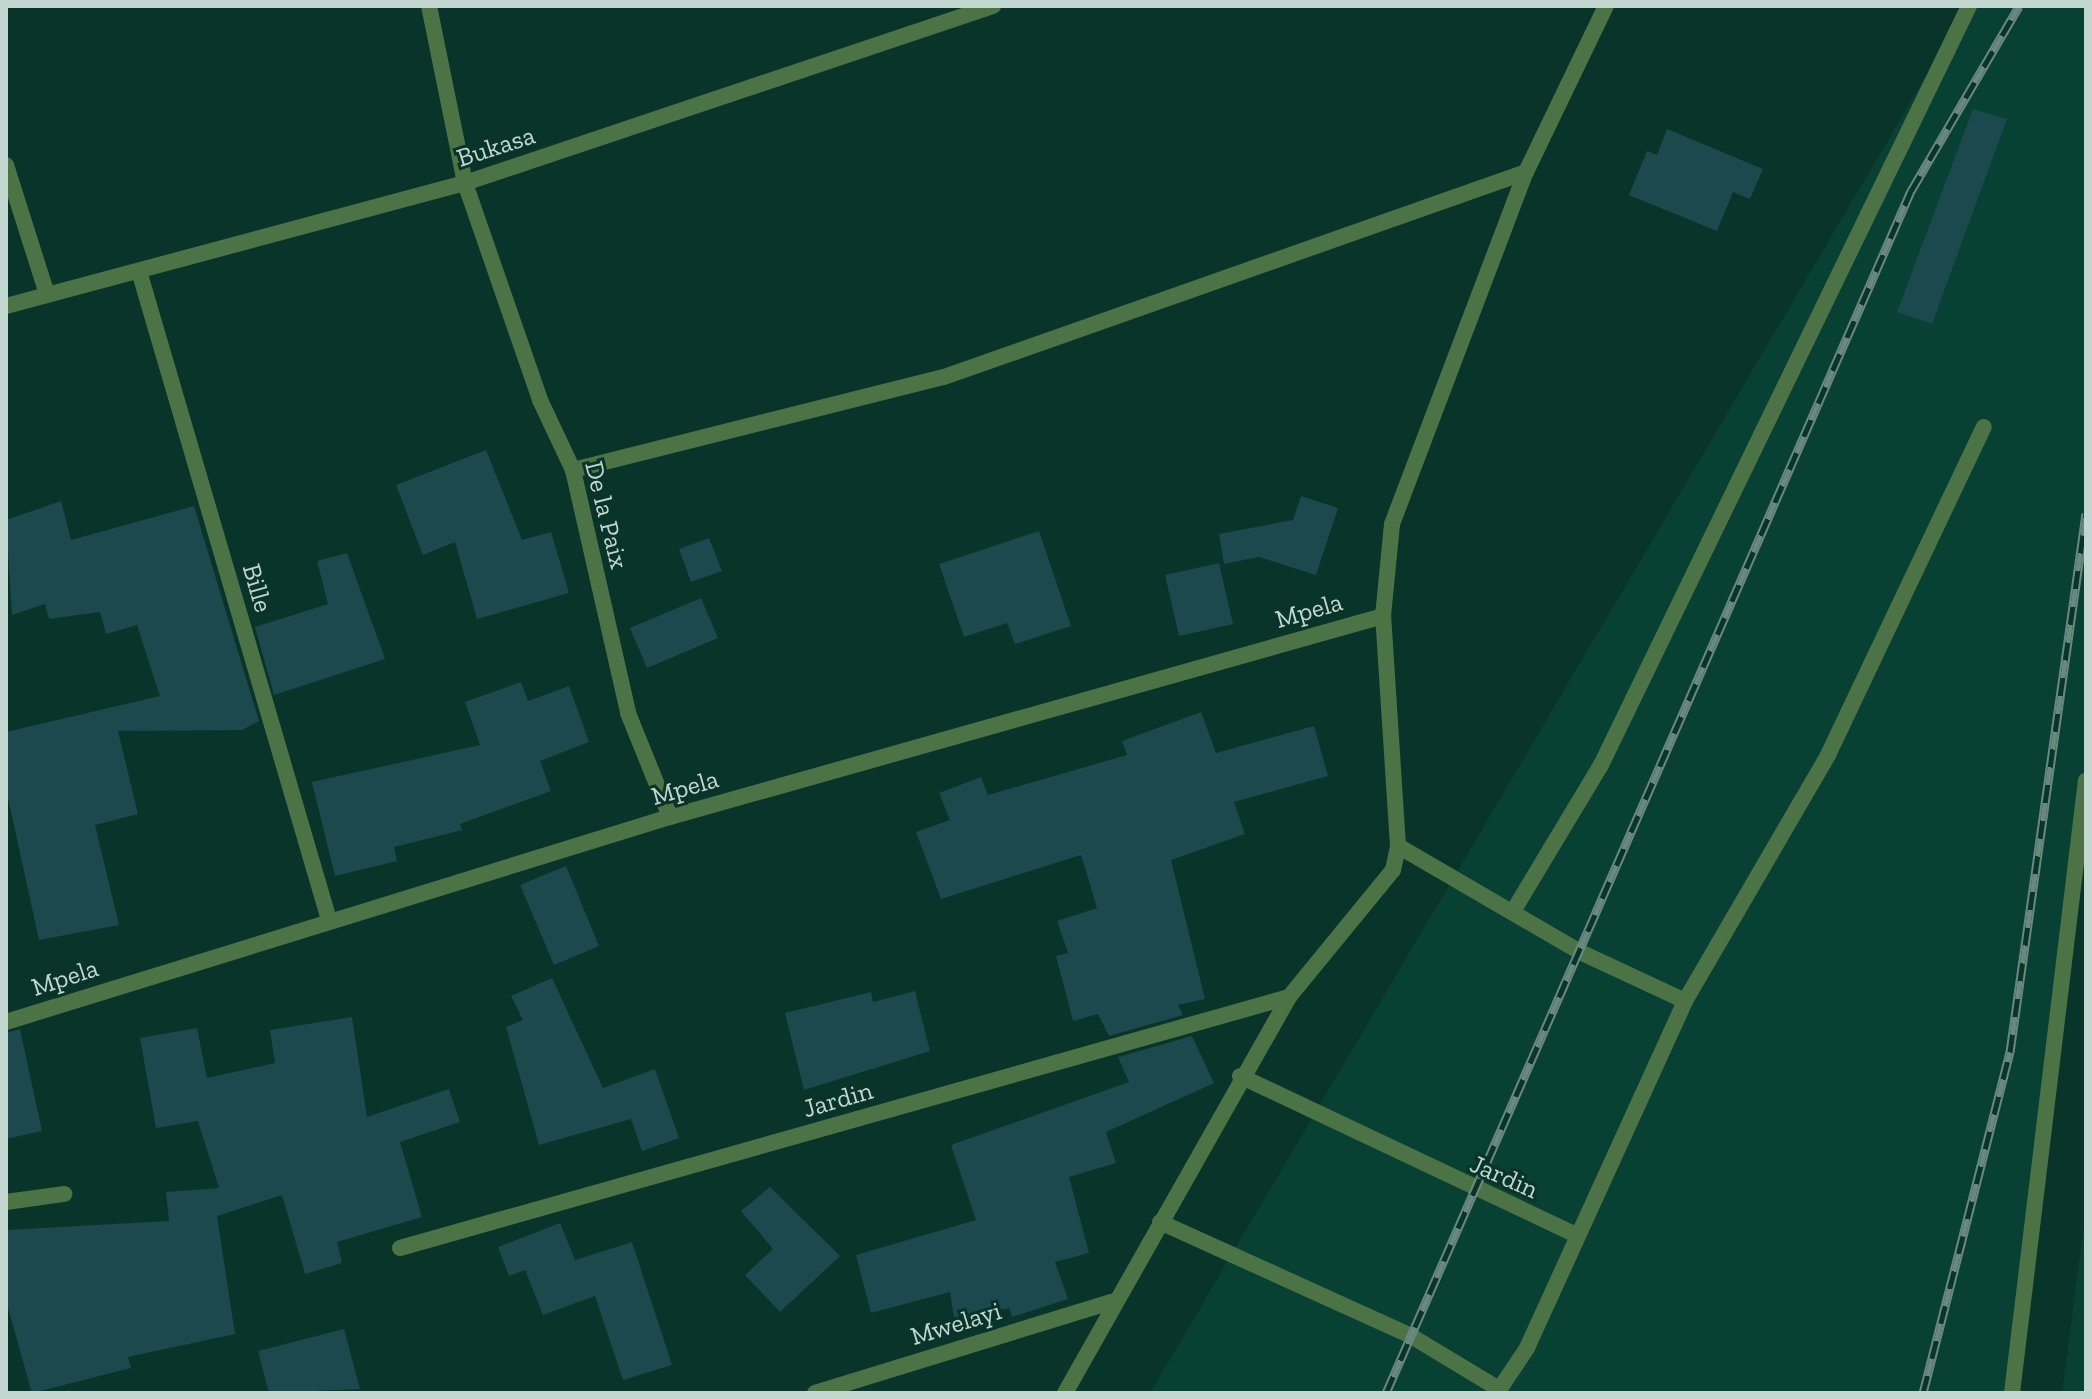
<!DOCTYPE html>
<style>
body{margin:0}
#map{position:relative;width:2092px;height:1399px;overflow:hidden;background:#093429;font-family:"Zilla Slab",serif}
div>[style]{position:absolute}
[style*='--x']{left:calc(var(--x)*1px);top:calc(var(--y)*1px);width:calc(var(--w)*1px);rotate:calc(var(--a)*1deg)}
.built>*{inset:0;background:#084033}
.building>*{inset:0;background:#1b494d}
.street>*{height:16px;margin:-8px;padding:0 8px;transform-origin:8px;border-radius:8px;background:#4c7346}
.rail>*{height:9px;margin-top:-4.5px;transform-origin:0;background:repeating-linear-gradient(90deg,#093429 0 18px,#69887f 0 36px);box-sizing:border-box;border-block:2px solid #69887f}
span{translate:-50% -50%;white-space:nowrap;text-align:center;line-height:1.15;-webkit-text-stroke:6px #093429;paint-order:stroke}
.street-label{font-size:26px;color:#c2d7d0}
.frame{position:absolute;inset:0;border:8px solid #c2d7d0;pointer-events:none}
</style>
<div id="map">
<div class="built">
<div style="clip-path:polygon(1967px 6px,2086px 6px,2086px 769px,2008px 1393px,1150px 1393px)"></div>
<div style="clip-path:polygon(2086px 1209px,2086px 1393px,2062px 1393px)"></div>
</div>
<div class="building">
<div style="clip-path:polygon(1973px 109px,2007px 119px,1932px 324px,1897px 312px)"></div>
<div style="clip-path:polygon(1667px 129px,1763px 169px,1750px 199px,1733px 192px,1717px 231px,1629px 195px,1647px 151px,1657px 155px)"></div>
<div style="clip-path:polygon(486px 450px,522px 540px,551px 532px,569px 593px,477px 619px,455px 542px,423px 555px,396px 485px)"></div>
<div style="clip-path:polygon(1301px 496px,1338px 508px,1316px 575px,1259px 557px,1224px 564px,1219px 534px,1293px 520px)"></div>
<div style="clip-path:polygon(61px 501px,71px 540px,194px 506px,259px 721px,242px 730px,118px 731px,138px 814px,95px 825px,119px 925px,39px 940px,6px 789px,6px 732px,160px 696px,137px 625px,106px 634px,100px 612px,49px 619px,45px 604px,12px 615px,6px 520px)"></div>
<div style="clip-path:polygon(1039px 531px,1071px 626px,1015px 644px,1007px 623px,964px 637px,939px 564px)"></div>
<div style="clip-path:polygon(709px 538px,722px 571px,691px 582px,679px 549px)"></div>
<div style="clip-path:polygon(347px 553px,385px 659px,274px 695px,255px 627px,328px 604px,317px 561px)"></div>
<div style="clip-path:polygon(1219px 563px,1233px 624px,1179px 636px,1165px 575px)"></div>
<div style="clip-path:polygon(701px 598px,718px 638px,647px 668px,630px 628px)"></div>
<div style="clip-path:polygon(521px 682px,528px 701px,569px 686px,589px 742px,540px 761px,551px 791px,460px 824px,462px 830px,394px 847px,397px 861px,335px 876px,312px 782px,480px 745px,465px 702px)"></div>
<div style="clip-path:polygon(1201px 712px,1216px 753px,1314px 726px,1328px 776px,1234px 802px,1245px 834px,1171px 860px,1205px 999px,1178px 1005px,1183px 1015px,1109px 1036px,1098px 1014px,1073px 1021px,1056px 956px,1068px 953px,1057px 921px,1097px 908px,1081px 855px,941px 899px,916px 832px,950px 820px,939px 793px,981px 777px,988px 795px,1127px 755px,1122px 741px)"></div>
<div style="clip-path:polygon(566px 866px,599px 946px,554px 965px,520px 885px)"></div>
<div style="clip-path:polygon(552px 978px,603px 1088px,655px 1069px,679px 1138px,642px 1151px,631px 1119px,539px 1145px,506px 1027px,523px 1020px,511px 996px)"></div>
<div style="clip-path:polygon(915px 991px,930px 1051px,804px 1090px,785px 1013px,871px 992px,873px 1002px)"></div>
<div style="clip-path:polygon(352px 1017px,367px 1117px,449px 1089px,460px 1122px,400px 1142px,422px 1217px,337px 1242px,342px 1263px,305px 1274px,282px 1195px,217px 1216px,235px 1334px,128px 1357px,131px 1368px,32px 1393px,6px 1301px,6px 1230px,169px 1221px,166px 1192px,219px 1188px,198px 1121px,156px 1128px,140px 1038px,197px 1028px,207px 1078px,275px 1063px,270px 1030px)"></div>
<div style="clip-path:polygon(20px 1029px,42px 1131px,6px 1139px,6px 1033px)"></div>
<div style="clip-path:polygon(1192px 1036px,1214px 1083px,1106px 1132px,1116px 1163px,1069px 1177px,1089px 1253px,1055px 1262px,1068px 1299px,1012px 1317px,1009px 1308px,954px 1318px,950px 1292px,871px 1313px,856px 1255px,976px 1220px,951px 1145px,1129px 1082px,1118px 1057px)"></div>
<div style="clip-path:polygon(770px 1187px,840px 1256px,780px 1312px,745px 1275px,773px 1249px,741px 1211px)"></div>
<div style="clip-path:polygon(560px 1223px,575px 1260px,632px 1242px,672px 1365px,623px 1380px,595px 1296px,543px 1315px,525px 1270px,509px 1276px,498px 1247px)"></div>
<div style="clip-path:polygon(344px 1329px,360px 1389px,269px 1393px,258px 1351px)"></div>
</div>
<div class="street">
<div style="--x:429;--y:6;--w:181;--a:78.5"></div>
<div style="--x:465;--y:183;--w:230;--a:70.9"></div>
<div style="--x:540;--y:400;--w:77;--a:64.8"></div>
<div style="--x:573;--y:470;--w:249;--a:77.2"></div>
<div style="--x:628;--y:713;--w:112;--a:68"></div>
<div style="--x:6;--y:165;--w:135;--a:72.4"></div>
<div style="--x:139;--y:271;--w:676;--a:73.68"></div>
<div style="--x:6;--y:306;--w:475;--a:-15"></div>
<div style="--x:465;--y:183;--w:557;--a:-18.53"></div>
<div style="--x:573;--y:470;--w:382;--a:-14.1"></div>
<div style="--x:944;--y:377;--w:617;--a:-19.4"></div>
<div style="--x:1398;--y:846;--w:211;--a:30.2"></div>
<div style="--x:1580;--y:952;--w:116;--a:25"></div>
<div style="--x:1515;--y:908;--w:167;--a:-59"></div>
<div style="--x:1601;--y:765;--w:844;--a:-64.13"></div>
<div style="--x:6;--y:1022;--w:695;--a:-17.16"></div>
<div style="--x:670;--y:817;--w:741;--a:-15.74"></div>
<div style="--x:1240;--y:1076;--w:373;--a:25.3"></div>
<div style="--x:6;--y:1202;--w:59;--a:-7.9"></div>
<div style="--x:1160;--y:1222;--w:276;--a:24.4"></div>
<div style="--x:1411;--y:1336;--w:103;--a:31.1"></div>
<div style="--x:400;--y:1248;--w:924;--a:-15.77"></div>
<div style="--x:815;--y:1393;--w:310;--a:-17.1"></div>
<div style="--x:1065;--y:1393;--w:455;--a:-60.5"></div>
<div style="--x:1289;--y:997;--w:164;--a:-50.7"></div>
<div style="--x:1393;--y:870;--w:25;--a:-78"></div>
<div style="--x:1398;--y:846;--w:230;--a:-93.7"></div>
<div style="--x:1383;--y:616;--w:92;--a:-84.4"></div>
<div style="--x:1392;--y:524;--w:377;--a:-69.2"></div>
<div style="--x:1526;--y:172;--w:184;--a:-64.3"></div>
<div style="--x:1497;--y:1393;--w:54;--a:-56.3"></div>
<div style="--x:1527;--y:1348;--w:381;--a:-65.5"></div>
<div style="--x:1685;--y:1001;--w:285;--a:-59.8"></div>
<div style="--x:1828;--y:755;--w:363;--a:-64.6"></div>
<div style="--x:2012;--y:1393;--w:617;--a:-83.12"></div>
</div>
<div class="rail">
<div style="--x:1386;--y:1393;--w:1312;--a:-66.41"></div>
<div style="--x:1911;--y:191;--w:214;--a:-59.7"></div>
<div style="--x:1923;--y:1393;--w:352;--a:-75.7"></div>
<div style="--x:2010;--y:1052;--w:544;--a:-81.97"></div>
</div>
<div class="street-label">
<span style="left:496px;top:147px;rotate:-18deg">Bukasa</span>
<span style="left:606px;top:515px;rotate:76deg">De la Paix</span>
<span style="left:257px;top:588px;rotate:74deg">Bille</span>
<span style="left:1309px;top:611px;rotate:-16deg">Mpela</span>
<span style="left:685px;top:788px;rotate:-16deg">Mpela</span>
<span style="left:65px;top:978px;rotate:-18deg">Mpela</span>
<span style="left:838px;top:1100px;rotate:-16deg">Jardin</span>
<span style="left:1504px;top:1177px;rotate:24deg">Jardin</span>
<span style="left:956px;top:1324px;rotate:-17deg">Mwelayi</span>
</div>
<div class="frame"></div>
</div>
